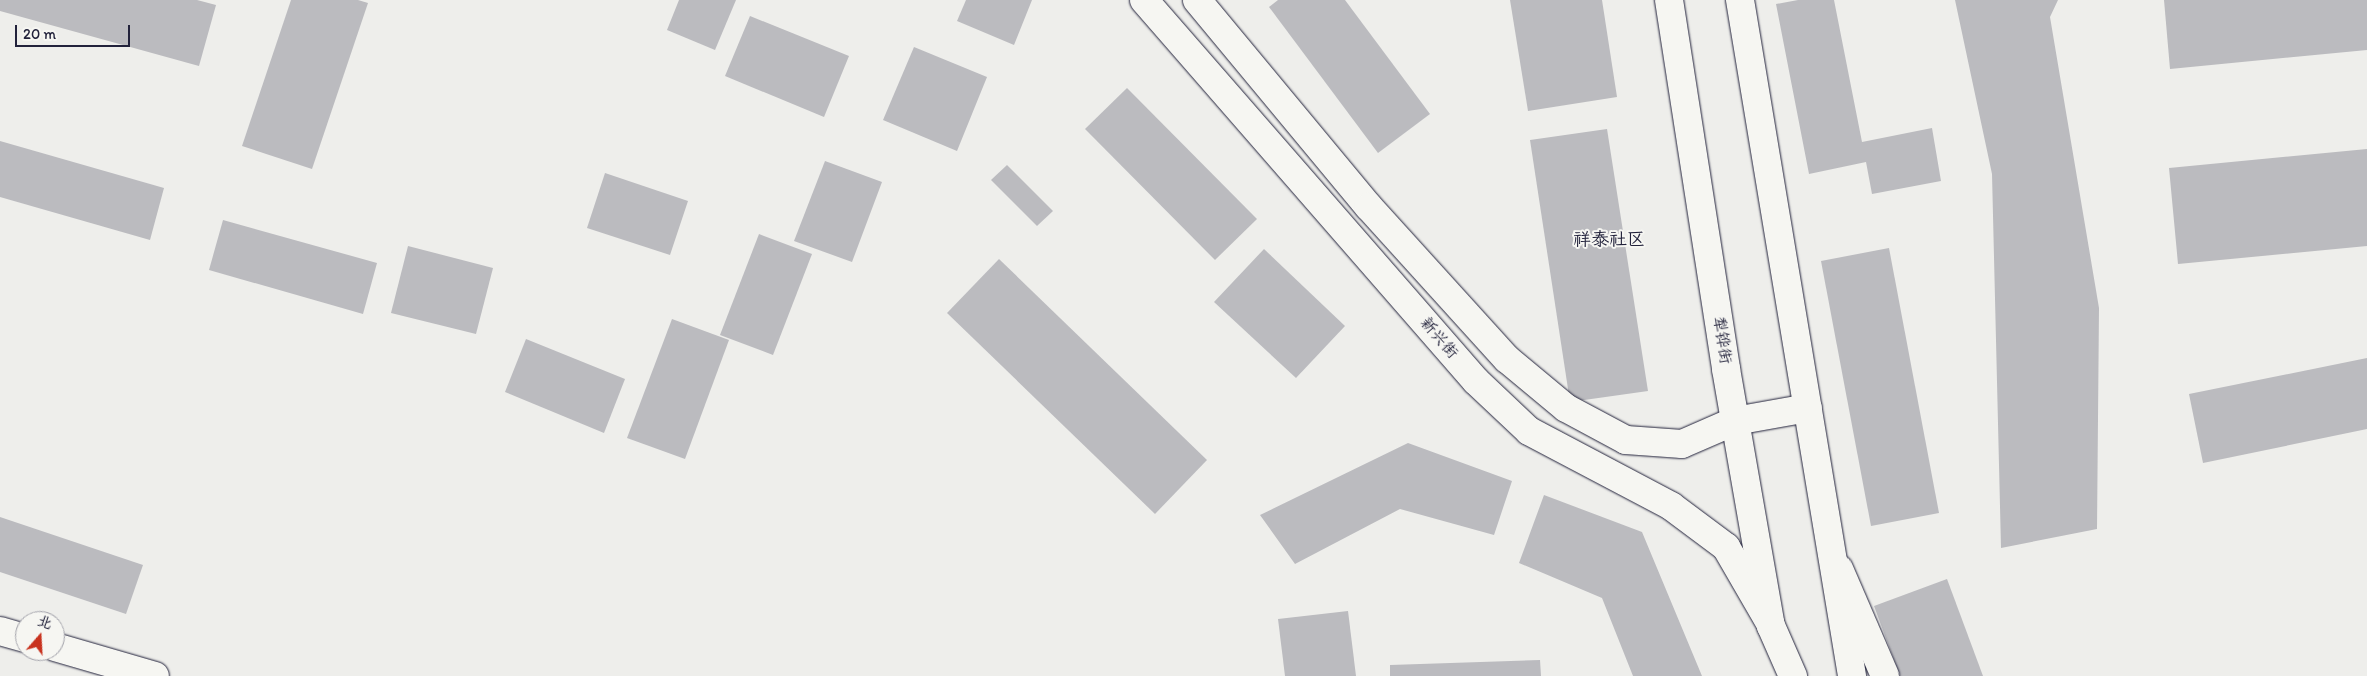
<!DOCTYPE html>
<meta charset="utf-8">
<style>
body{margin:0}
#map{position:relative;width:2367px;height:676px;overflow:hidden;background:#eeeeeb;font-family:Itim,"LXGW WenKai TC",sans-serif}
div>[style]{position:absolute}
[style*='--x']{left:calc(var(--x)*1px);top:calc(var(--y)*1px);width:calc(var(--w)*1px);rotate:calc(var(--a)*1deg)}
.building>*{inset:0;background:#bbbbbf}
.roads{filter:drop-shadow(0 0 1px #22223b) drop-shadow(0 0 1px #22223b)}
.minor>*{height:28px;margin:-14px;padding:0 14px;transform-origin:14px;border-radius:14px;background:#f6f6f2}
.tertiary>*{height:28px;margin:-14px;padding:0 14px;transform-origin:14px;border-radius:14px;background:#f6f6f2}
.secondary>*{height:28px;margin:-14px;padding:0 14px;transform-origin:14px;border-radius:14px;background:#f6f6f2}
span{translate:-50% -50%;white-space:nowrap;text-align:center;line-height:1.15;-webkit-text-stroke:4px #f6f6f2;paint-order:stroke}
.street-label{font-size:16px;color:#22223b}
.neighbourhood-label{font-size:18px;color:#22223b}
.north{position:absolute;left:15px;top:611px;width:50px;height:50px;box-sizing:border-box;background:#f6f6f2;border:1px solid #a1a1a9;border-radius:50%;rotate:19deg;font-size:14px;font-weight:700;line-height:20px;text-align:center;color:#22223b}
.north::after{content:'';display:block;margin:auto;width:18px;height:22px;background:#c8321e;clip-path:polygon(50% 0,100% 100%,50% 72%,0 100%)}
.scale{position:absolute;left:15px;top:25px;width:115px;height:22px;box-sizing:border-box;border:2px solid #22223b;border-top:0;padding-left:6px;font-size:15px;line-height:18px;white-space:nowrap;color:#22223b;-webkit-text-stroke:4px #f6f6f2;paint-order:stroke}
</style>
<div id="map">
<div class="building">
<div style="clip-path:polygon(0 0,197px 0,216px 5px,199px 66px,0 11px)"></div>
<div style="clip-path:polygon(291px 0,358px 0,368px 3px,312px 169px,242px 146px)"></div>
<div style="clip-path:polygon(679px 0,736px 0,715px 50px,667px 30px)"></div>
<div style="clip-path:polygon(966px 0,1032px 0,1014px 45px,957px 21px)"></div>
<div style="clip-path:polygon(1278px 0,1345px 0,1430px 114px,1378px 153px,1269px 7px)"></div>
<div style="clip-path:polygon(1510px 0,1602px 0,1617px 97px,1528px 111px)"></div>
<div style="clip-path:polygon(1798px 0,1834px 0,1862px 142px,1932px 128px,1941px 181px,1872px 194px,1866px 162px,1809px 174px,1776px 4px)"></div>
<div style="clip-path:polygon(1955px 0,2058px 0,2050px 17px,2099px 308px,2097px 529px,2001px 548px,1992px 174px)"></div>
<div style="clip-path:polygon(2164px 0,2367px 0,2367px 50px,2170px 69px)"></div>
<div style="clip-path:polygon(750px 16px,849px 56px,824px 117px,725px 76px)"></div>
<div style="clip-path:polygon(914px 47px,987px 77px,957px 151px,883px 120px)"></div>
<div style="clip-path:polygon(1127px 88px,1257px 219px,1215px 260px,1085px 129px)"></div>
<div style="clip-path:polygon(1607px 129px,1648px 391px,1570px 402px,1530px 140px)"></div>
<div style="clip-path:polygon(0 141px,164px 188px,150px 240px,0 197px)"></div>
<div style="clip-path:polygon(2367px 149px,2367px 246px,2178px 264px,2169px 168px)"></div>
<div style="clip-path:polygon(825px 161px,882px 182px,852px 262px,794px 241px)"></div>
<div style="clip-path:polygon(1007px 165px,1053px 211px,1037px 226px,991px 180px)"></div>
<div style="clip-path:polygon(605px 173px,688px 201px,670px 255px,587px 228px)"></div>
<div style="clip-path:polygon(223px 220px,377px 263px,363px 314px,209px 270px)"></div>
<div style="clip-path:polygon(759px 234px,812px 254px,773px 355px,720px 335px)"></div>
<div style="clip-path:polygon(408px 246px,493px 268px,476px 334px,391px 313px)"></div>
<div style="clip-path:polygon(1889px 248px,1939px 513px,1871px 526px,1821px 261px)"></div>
<div style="clip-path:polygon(1264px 249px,1345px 326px,1296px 378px,1214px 302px)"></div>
<div style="clip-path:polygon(999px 259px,1207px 460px,1155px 514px,947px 313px)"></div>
<div style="clip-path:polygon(672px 319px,729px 340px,685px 459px,627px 438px)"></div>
<div style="clip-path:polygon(526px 339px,625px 379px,604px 433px,505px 392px)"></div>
<div style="clip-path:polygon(2367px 358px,2367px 429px,2203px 463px,2189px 394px)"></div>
<div style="clip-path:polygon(1408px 443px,1512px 481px,1494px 535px,1400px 509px,1295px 564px,1260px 515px)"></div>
<div style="clip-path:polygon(1544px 495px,1642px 532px,1702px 676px,1633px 676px,1602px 598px,1519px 563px)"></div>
<div style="clip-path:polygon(0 517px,143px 565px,126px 614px,0 572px)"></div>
<div style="clip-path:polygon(1947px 579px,1983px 676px,1900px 676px,1874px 606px)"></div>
<div style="clip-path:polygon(1348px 611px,1356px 676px,1285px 676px,1278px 619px)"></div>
<div style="clip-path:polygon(1540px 660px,1541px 676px,1390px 676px,1390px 665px)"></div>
</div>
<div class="roads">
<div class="minor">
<div style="--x:0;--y:631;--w:26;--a:16"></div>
<div style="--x:55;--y:647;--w:104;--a:16.2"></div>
</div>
<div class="tertiary">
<div style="--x:1144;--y:0;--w:505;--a:48.93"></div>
<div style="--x:1476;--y:381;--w:73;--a:43.3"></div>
<div style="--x:1529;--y:431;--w:161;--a:27.8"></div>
<div style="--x:1671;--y:506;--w:69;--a:36.7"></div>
<div style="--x:1726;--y:547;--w:88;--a:59.9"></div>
<div style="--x:1197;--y:0;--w:269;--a:50.3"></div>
<div style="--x:1369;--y:207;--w:205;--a:47.8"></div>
<div style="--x:1507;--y:359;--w:77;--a:39.7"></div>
<div style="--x:1566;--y:408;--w:68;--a:28.1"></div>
<div style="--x:1626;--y:440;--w:56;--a:4.1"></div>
<div style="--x:1682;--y:444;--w:58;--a:-23.5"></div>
<div style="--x:1735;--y:421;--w:74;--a:-10.1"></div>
<div style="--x:1839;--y:569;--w:116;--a:66.7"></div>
</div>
<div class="secondary">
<div style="--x:1669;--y:0;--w:373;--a:81.2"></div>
<div style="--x:1726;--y:369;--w:261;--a:80.1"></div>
<div style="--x:1771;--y:626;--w:55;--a:66.3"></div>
<div style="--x:1740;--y:0;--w:685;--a:80.59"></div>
</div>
</div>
<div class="street-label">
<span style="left:1439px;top:338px;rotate:49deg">新兴街</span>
<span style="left:1722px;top:340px;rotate:81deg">犁铧街</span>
</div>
<div class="neighbourhood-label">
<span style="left:1609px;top:239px">祥泰社区</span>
</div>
<div class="north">北</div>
<div class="scale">20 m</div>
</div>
